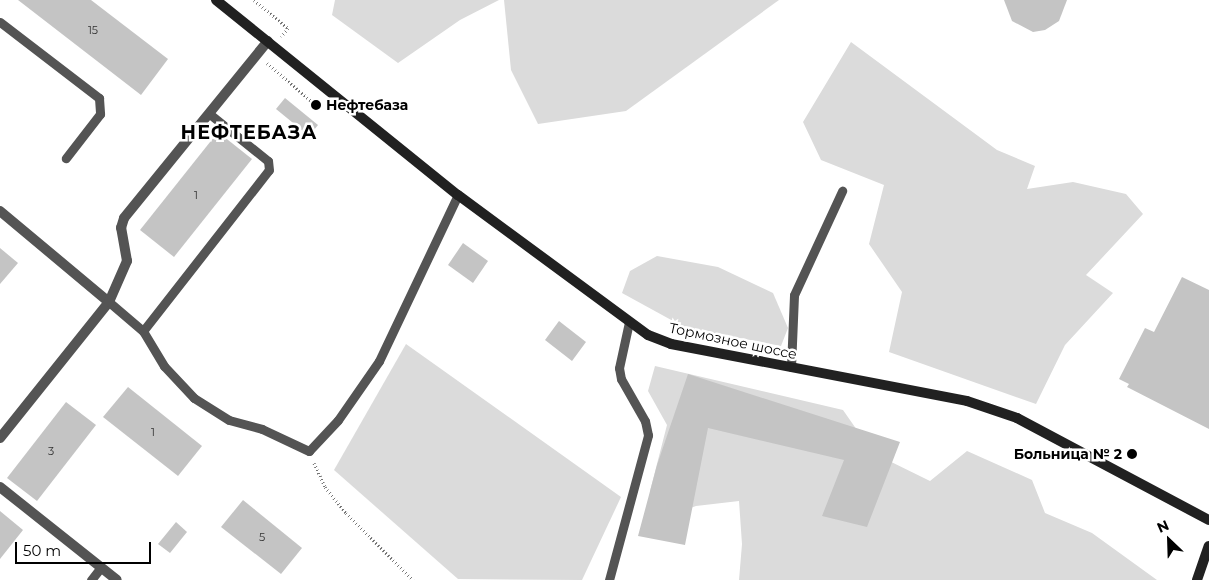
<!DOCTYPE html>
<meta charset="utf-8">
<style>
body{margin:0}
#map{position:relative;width:1209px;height:580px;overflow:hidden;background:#fff;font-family:Montserrat,sans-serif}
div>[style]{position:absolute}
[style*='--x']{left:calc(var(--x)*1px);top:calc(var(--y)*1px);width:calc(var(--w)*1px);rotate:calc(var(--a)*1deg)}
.green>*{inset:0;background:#dbdbdb}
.building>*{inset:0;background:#c4c4c4}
.path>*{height:3px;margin-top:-1.5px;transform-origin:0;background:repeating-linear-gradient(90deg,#767676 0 1px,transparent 0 3.5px)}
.lane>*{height:9px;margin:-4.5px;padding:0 4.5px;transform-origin:4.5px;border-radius:4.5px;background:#545454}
.street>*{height:10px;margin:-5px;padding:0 5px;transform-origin:5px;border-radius:5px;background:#545454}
.secondary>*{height:10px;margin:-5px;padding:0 5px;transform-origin:5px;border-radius:5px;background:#212121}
.dots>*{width:14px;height:14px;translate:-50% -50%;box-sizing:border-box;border:2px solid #fff;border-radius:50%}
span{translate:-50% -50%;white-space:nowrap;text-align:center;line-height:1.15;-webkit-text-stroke:5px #fff;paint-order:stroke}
.number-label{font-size:11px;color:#313131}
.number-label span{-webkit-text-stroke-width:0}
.poi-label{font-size:14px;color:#000;font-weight:700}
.left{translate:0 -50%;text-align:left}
.right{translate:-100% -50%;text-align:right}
.street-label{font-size:14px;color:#000}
.district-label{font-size:19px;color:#000;font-weight:700;letter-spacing:1px}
.north{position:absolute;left:1144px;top:515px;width:50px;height:50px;-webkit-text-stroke:4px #fff;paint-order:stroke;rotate:336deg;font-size:14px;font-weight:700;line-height:20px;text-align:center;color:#000}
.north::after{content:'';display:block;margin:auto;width:18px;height:22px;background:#000;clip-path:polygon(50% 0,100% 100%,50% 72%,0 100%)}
.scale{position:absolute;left:15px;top:542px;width:136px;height:22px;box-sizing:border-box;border:2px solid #000;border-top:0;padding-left:6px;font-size:15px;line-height:18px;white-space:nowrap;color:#000;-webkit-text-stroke:4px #fff;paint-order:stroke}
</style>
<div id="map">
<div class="green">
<div style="clip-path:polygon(335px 0,499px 0,460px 20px,398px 63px,332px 15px)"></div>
<div style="clip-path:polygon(504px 0,779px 0,626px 111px,538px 124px,511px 70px)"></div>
<div style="clip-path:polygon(851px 42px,997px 150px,1035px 166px,1027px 189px,1073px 182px,1126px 194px,1143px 214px,1086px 275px,1113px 293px,1065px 345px,1036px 404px,889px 352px,902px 292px,869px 244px,884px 185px,821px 160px,803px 122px)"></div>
<div style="clip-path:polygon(657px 256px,718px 267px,773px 293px,788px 328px,781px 346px,684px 327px,622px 293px,630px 271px)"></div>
<div style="clip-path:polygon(406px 344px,621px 497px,582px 580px,458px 579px,334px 470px)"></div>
<div style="clip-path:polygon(655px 366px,843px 410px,873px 453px,930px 481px,967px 451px,1032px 480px,1045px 513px,1092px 533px,1157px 580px,739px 580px,742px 544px,739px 501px,696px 506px,663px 518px,650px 491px,667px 425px,648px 391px)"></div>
</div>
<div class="building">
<div style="clip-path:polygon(18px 0,91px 0,168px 59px,141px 95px)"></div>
<div style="clip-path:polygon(1004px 0,1067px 0,1059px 21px,1045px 30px,1033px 32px,1012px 21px)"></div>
<div style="clip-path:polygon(285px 98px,318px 125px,309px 136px,276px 109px)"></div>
<div style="clip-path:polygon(218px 132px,252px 159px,174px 257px,140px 230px)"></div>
<div style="clip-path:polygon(463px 243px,488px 261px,473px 283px,448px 265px)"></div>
<div style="clip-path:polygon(0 248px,18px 263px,0 284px)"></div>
<div style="clip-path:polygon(1182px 277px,1209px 290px,1209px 429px,1127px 387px,1129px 384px,1119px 379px,1145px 328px,1154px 332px)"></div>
<div style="clip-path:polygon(559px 321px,586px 342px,572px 361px,545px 340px)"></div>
<div style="clip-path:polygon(688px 374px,900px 442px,867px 527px,822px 516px,844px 460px,708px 428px,685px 545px,638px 536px,657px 465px)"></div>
<div style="clip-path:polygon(128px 387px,202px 446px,178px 476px,103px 417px)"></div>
<div style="clip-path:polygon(66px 402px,96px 425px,37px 501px,7px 478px)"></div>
<div style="clip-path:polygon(243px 500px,302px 548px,281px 574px,221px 527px)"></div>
<div style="clip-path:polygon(0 511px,23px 530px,0 559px)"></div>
<div style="clip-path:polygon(176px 522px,187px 532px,170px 553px,158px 544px)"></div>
</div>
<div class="path">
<div style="--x:254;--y:0;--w:44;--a:39.5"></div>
<div style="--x:288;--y:28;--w:11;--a:128"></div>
<div style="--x:267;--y:63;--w:65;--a:40.6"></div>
<div style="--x:314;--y:463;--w:26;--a:65"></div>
<div style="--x:325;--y:487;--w:33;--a:51"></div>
<div style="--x:346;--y:513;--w:95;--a:45"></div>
</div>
<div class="lane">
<div style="--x:0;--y:22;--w:125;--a:37.5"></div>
<div style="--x:99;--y:98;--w:16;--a:86"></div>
<div style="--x:100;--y:114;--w:56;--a:127.7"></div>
<div style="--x:109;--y:302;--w:45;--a:40.5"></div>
<div style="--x:143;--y:331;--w:41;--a:59"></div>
<div style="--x:164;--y:366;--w:44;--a:46.8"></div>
<div style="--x:194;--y:398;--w:41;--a:32.2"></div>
<div style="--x:229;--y:420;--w:34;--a:15"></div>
<div style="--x:262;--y:429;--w:52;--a:25.1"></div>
<div style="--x:309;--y:451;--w:42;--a:-46.9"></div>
<div style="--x:338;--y:420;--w:72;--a:-55.2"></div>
<div style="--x:379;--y:361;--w:184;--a:-64.6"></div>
<div style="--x:143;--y:331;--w:204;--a:-52"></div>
<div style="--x:269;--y:170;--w:9;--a:-96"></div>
<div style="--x:268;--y:161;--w:73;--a:-141.1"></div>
<div style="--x:791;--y:367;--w:72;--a:-87.6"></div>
<div style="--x:794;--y:295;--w:115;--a:-65.2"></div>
<div style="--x:91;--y:580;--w:16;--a:-52"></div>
<div style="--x:609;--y:580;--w:150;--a:-74.9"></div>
<div style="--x:648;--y:435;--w:14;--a:-102"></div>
<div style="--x:645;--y:421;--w:48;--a:-119.7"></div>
<div style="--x:621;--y:379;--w:11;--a:-100"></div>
<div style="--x:619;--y:368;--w:47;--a:-77.7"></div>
</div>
<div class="street">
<div style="--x:0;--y:211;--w:142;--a:39.9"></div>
<div style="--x:0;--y:438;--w:174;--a:-51.3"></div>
<div style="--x:109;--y:302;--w:45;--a:-66.3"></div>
<div style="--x:127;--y:261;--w:34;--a:-100"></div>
<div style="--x:121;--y:228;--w:10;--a:-73"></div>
<div style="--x:124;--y:218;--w:228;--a:-50.9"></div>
<div style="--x:0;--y:487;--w:149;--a:38.5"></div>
</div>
<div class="secondary">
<div style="--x:216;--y:0;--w:311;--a:38.9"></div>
<div style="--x:458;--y:195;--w:236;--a:36.4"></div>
<div style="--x:648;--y:335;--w:25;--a:21"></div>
<div style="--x:671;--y:344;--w:301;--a:10.9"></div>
<div style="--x:967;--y:401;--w:53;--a:18.8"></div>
<div style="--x:1017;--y:418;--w:217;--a:28"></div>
<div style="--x:1197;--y:580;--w:36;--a:-71"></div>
</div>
<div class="dots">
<div style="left:316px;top:105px;background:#000"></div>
<div style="left:1132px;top:454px;background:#000"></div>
</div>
<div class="number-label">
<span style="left:93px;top:30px">15</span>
<span style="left:196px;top:195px">1</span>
<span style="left:153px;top:432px">1</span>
<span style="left:51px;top:451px">3</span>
<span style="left:262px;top:537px">5</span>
</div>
<div class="poi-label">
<span class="left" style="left:326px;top:105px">Нефтебаза</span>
<span class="right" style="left:1122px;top:454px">Больница № 2</span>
</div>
<div class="street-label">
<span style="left:733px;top:341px;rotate:12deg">Тормозное шоссе</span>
</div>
<div class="district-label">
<span style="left:249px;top:133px">НЕФТЕБАЗА</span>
</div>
<div class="north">N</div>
<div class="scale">50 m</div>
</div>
